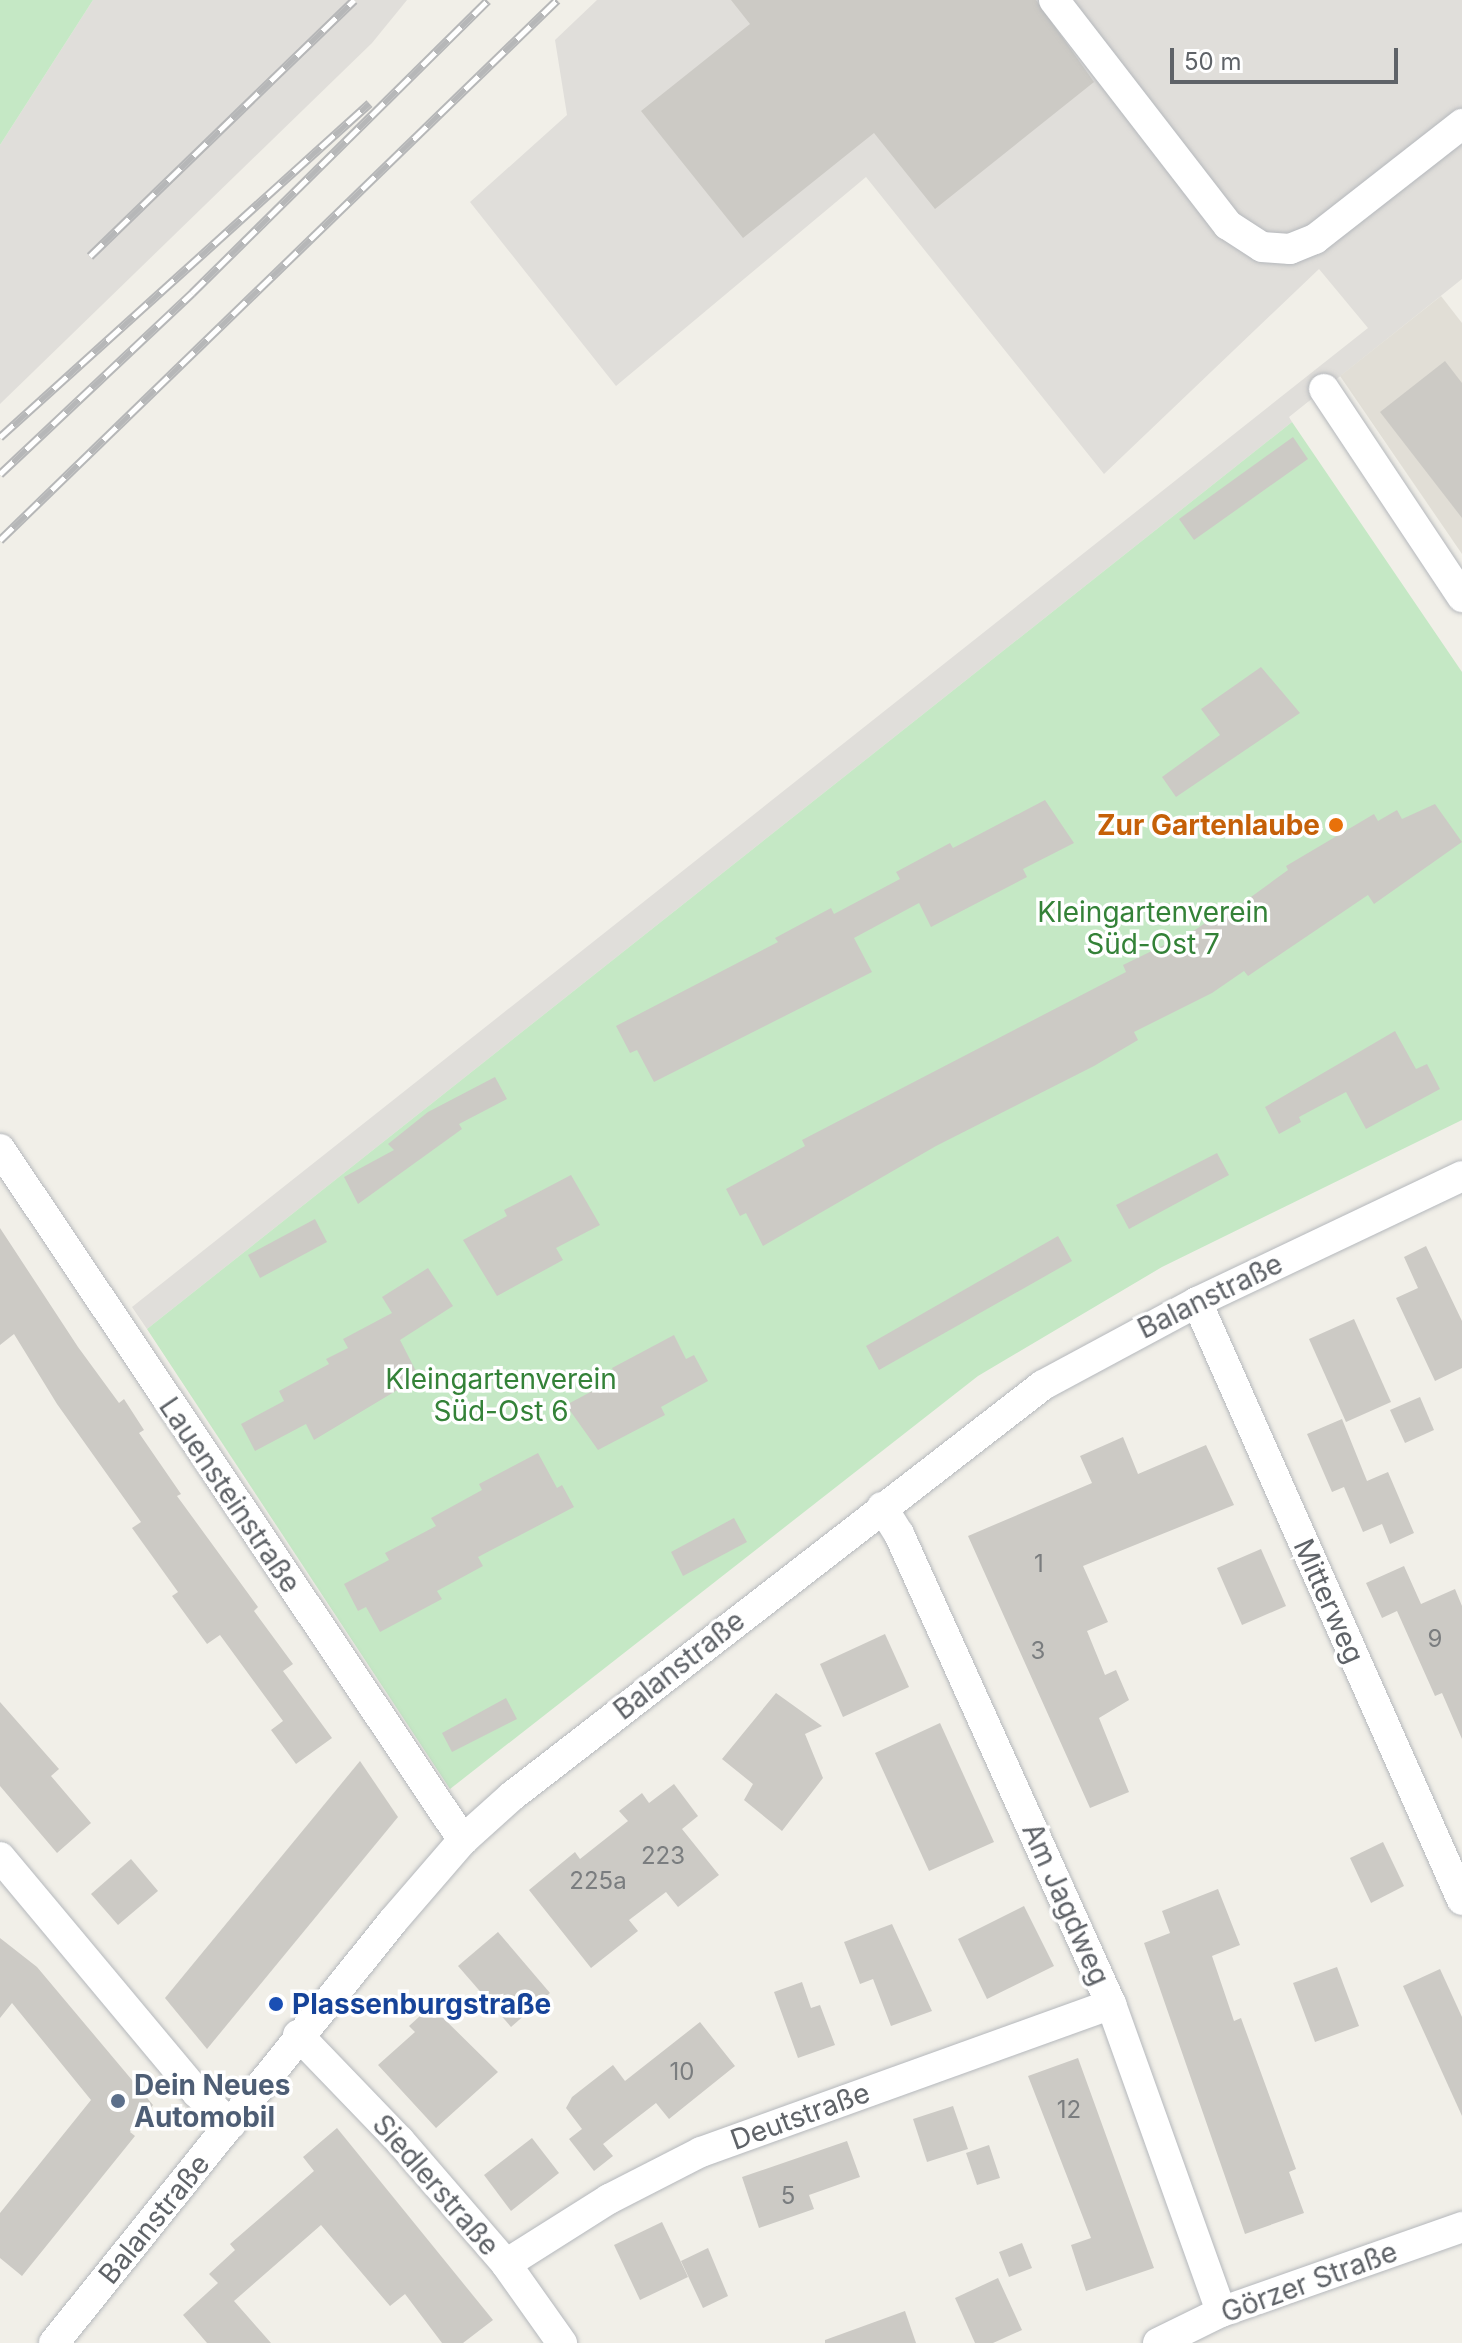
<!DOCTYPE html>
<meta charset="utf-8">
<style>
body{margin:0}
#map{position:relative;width:1462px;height:2343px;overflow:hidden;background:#f1efe8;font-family:Inter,sans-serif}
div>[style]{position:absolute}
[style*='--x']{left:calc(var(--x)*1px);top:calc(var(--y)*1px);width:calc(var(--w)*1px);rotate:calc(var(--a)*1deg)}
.industrial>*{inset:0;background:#e0deda}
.education>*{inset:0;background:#e1ded6}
.green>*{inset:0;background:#c5e8c5}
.building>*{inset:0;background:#cccac5}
.roads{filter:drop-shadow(0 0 2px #b5b8bc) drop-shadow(0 0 2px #b5b8bc)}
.minor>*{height:30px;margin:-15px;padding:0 15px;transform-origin:15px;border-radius:15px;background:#fff}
.rail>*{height:9px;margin-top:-4.5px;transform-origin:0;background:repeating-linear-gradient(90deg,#fff 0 18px,#b6b7b8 0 36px);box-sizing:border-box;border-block:2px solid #b6b7b8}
.dots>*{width:22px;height:22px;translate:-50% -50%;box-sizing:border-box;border:4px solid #fff;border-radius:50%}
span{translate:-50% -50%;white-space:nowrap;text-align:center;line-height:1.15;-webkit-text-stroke:7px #fff;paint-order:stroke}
.number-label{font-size:24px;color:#7a7d7f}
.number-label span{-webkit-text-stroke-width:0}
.food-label{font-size:28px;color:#c56008;font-weight:700}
.right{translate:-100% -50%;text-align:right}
.park-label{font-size:28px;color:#348238}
.street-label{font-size:28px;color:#5f6368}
.transit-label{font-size:28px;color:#164399;font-weight:700}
.left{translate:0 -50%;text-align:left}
.service-label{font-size:28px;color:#4e5e75;font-weight:700}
.scale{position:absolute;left:1170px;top:48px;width:228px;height:36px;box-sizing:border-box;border:4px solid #5f6368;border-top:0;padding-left:10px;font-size:24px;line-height:28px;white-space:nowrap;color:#5f6368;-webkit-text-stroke:6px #fff;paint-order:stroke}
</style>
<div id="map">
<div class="industrial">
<div style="clip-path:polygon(93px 0,407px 0,372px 43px,0 404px,0 145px)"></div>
<div style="clip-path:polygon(597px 0,1462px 0,1462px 279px,1289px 417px,1292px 422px,147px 1329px,132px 1307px,1368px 328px,1319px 269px,1104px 474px,866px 177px,616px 386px,470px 202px,567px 115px,555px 40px)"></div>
</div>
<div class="education">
<div style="clip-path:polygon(1441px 296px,1462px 323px,1462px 554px,1340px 376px)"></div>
</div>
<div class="green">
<div style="clip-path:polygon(0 0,93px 0,0 145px)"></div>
<div style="clip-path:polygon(1292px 422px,1462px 672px,1462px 1120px,1162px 1267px,978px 1376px,450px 1789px,147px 1329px)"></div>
</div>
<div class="building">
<div style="clip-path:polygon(731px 0,1036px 0,1094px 82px,935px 209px,874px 133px,743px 238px,641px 111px,750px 24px)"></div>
<div style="clip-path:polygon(1445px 361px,1462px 383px,1462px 518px,1380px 412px)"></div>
<div style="clip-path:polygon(1293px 437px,1308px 459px,1194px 540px,1179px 519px)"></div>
<div style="clip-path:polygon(1261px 667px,1300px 713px,1176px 797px,1162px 777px,1220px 735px,1201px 709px)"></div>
<div style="clip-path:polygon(1045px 800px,1074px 843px,1023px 869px,1027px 877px,931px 927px,919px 903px,854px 938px,872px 972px,654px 1082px,637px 1050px,630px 1053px,616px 1026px,778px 942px,775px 938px,831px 908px,834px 914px,900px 879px,896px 872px,950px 843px,953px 848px)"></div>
<div style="clip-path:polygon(1435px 804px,1462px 842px,1374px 904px,1368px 895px,1248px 976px,1244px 971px,1212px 993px,1134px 1032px,1138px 1040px,1094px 1066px,936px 1146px,763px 1246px,746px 1213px,740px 1216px,726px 1189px,805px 1146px,802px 1140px,1126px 972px,1123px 965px,1195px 930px,1230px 906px,1233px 910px,1288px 870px,1286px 866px,1374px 814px,1378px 821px,1397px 810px,1402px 819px)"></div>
<div style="clip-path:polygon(1395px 1031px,1416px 1069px,1427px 1064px,1440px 1089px,1366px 1129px,1346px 1092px,1299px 1117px,1301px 1122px,1279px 1134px,1265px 1107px)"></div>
<div style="clip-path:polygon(495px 1077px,507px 1099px,459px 1124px,462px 1129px,358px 1204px,344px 1177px,394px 1150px,388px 1144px,428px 1112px)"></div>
<div style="clip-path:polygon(1217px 1153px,1229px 1175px,1129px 1229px,1116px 1205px)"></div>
<div style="clip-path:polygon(571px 1175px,600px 1225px,556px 1248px,563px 1260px,497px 1296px,463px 1240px,507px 1216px,504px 1210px)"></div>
<div style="clip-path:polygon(315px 1219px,327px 1242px,260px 1278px,248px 1255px)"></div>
<div style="clip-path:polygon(0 1228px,78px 1347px,119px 1403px,124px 1399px,144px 1430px,139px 1433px,181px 1494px,177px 1496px,258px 1607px,254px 1611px,293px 1664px,283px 1671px,332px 1738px,296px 1764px,271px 1730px,283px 1721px,220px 1635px,207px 1644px,172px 1596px,178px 1592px,132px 1528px,141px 1522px,57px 1404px,14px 1334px,0 1345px)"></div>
<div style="clip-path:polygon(1058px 1236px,1072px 1261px,879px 1370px,866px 1346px)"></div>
<div style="clip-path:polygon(1426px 1246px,1462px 1321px,1462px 1368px,1435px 1381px,1396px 1298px,1418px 1288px,1404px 1257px)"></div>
<div style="clip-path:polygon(428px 1268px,453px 1306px,400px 1340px,419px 1377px,314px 1440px,306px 1424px,255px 1451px,241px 1424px,284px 1401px,279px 1391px,329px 1364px,326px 1359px,348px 1348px,343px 1339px,392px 1313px,382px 1297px)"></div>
<div style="clip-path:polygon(1354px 1319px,1391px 1402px,1346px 1422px,1309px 1339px)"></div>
<div style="clip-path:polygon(674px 1335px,686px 1359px,694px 1355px,708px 1381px,661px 1407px,665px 1415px,598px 1450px,566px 1405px,617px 1378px,612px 1368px)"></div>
<div style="clip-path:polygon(1420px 1397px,1434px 1430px,1405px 1443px,1390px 1410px)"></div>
<div style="clip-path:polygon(1342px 1419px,1367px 1481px,1388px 1472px,1414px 1533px,1390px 1544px,1382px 1524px,1363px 1532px,1344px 1487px,1332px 1492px,1307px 1434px)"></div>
<div style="clip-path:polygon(1123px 1437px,1138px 1474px,1206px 1445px,1234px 1505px,1083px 1566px,1108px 1622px,1087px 1631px,1105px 1675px,1116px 1670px,1129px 1700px,1099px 1718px,1129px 1792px,1090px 1808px,968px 1536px,1092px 1483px,1080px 1456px)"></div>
<div style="clip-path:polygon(538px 1453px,557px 1488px,562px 1485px,574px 1507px,478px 1557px,483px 1566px,437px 1591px,442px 1599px,380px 1632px,366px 1607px,358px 1611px,344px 1584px,389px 1560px,385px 1553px,436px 1526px,431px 1518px,482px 1490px,479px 1484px)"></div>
<div style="clip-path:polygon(734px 1518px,747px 1542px,683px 1576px,671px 1552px)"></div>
<div style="clip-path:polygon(1261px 1549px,1286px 1606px,1242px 1625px,1217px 1568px)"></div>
<div style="clip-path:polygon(1404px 1566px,1421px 1604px,1455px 1589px,1462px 1606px,1462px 1739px,1442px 1693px,1435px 1696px,1397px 1611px,1382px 1618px,1366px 1583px)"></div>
<div style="clip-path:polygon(885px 1634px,909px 1687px,843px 1717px,820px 1664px)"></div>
<div style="clip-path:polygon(776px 1693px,822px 1726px,805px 1734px,823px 1778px,782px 1831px,744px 1800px,753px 1784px,722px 1759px)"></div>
<div style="clip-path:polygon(506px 1698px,517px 1719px,452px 1752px,442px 1733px)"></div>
<div style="clip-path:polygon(0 1702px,59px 1769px,51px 1776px,91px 1823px,57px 1853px,0 1786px)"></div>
<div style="clip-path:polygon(940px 1723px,994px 1842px,929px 1871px,875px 1753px)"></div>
<div style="clip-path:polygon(360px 1761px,398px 1817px,207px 2049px,165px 1998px)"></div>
<div style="clip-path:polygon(674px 1784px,698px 1816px,682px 1829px,719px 1875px,678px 1907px,666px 1892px,629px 1920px,638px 1931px,591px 1968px,529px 1890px,575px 1852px,580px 1859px,628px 1821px,619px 1811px,642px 1793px,649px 1803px)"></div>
<div style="clip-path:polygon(1383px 1842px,1404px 1886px,1371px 1903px,1350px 1858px)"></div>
<div style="clip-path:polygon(131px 1859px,158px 1891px,118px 1925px,91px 1894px)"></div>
<div style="clip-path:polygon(1218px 1889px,1240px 1945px,1212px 1956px,1234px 2021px,1241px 2018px,1296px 2169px,1289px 2172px,1304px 2213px,1245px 2234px,1144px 1943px,1170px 1933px,1162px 1911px)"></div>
<div style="clip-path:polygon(1024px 1906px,1054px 1966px,987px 1999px,958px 1939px)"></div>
<div style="clip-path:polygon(892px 1924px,932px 2011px,891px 2026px,873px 1979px,860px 1984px,844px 1942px)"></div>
<div style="clip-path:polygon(498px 1932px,550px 1993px,511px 2027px,458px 1966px)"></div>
<div style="clip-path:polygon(0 1938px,37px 1967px,153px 2105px,130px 2132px,135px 2136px,22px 2276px,0 2258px,0 2213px,91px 2100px,12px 2003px,0 2018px)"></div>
<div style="clip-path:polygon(1337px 1967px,1359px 2026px,1315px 2042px,1293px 1983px)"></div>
<div style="clip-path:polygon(1440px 1969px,1462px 2017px,1462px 2116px,1403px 1986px)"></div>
<div style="clip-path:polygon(802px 1982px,811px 2008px,820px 2005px,835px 2045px,798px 2058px,774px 1992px)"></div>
<div style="clip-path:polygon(431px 2006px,498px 2072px,436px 2128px,378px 2065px,415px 2032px,409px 2026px)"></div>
<div style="clip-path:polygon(700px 2022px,735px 2066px,669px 2119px,656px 2103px,603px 2144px,613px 2156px,594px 2171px,569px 2139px,582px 2129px,566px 2108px,572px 2097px,613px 2065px,625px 2081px)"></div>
<div style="clip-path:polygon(1078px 2058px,1154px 2268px,1086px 2291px,1071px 2245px,1091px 2238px,1028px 2076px)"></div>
<div style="clip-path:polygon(953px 2106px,968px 2149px,927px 2162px,913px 2119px)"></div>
<div style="clip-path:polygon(337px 2128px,493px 2320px,463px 2343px,442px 2343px,405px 2294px,390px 2306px,321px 2225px,234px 2301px,271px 2343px,207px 2343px,183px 2315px,218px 2283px,209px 2274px,235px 2250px,230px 2244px,314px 2171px,303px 2157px)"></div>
<div style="clip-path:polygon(532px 2138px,559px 2173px,511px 2211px,484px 2175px)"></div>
<div style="clip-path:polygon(847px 2141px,860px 2177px,809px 2195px,814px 2209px,759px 2228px,742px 2177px)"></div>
<div style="clip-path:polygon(989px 2145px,1000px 2178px,977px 2185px,966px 2153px)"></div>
<div style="clip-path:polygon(662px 2222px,688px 2277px,640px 2300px,614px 2245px)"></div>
<div style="clip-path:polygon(1022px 2243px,1032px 2268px,1009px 2277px,999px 2252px)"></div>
<div style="clip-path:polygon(708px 2248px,728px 2296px,703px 2308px,681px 2261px)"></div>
<div style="clip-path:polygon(998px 2278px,1022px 2330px,993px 2343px,975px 2343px,955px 2298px)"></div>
<div style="clip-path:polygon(905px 2311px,916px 2343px,825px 2343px,825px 2340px)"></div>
</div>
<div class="roads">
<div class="minor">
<div style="--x:1054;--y:0;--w:284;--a:52.3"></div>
<div style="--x:1228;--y:225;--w:40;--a:32.9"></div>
<div style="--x:1262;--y:247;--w:28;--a:4"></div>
<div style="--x:1290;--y:249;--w:27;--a:-22"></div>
<div style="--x:1315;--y:239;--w:187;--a:-38"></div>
<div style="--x:1324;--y:389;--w:250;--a:56.4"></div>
<div style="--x:0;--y:1149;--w:832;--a:56.18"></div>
<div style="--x:1197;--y:1302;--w:654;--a:66.1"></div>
<div style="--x:882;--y:1507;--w:32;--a:58"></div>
<div style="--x:899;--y:1534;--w:516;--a:65.72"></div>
<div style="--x:1111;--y:2004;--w:327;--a:70.3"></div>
<div style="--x:0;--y:1857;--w:307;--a:50.1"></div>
<div style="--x:197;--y:2093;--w:46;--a:42.4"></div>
<div style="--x:298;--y:2035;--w:147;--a:46.1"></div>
<div style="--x:400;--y:2141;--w:162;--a:49.2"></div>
<div style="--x:506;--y:2264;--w:97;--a:54.7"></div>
<div style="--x:506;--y:2264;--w:122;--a:-32.3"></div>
<div style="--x:609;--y:2199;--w:103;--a:-27.1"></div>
<div style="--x:701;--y:2152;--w:436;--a:-19.8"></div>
<div style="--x:54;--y:2343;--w:541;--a:-51.22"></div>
<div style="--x:393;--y:1921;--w:107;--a:-49.2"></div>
<div style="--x:463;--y:1840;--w:66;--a:-41.9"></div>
<div style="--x:512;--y:1796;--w:671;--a:-37.74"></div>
<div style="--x:1043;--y:1385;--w:175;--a:-28.3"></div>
<div style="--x:1197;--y:1302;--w:293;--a:-25.4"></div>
<div style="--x:1158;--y:2343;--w:70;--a:-26.2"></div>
<div style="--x:1221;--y:2312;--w:256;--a:-19.4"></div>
</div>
</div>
<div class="rail">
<div style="--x:90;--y:256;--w:368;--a:-44.1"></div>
<div style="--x:0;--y:437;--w:498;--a:-42.1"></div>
<div style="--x:0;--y:474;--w:264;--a:-43.3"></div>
<div style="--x:192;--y:293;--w:416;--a:-44.7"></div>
<div style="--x:0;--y:540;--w:776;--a:-44.11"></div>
</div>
<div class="dots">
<div style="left:1336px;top:825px;background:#e8710a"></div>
<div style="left:276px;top:2004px;background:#1a4fb4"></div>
<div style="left:118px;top:2101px;background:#5c6f8a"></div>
</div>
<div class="number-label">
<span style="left:1039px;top:1564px">1</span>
<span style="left:1435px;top:1639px">9</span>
<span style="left:1038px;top:1651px">3</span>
<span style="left:663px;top:1856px">223</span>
<span style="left:598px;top:1881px">225a</span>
<span style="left:682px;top:2072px">10</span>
<span style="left:1069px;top:2110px">12</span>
<span style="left:788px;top:2196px">5</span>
</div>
<div class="food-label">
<span class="right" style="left:1320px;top:825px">Zur Gartenlaube</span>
</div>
<div class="park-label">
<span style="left:1153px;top:928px">Kleingartenverein<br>Süd-Ost 7</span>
<span style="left:501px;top:1395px">Kleingartenverein<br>Süd-Ost 6</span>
</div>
<div class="street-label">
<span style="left:1210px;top:1296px;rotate:-26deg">Balanstraße</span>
<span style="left:230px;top:1495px;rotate:56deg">Lauensteinstraße</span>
<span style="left:1329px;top:1601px;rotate:66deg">Mitterweg</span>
<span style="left:679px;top:1665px;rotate:-38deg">Balanstraße</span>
<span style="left:1066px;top:1904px;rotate:66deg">Am Jagdweg</span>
<span style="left:800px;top:2116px;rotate:-20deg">Deutstraße</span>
<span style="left:436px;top:2185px;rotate:49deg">Siedlerstraße</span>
<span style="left:154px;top:2219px;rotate:-51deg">Balanstraße</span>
<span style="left:1309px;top:2282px;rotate:-20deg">Görzer Straße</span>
</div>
<div class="transit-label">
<span class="left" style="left:292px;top:2004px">Plassenburgstraße</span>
</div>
<div class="service-label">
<span class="left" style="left:134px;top:2101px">Dein Neues<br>Automobil</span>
</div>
<div class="scale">50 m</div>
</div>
